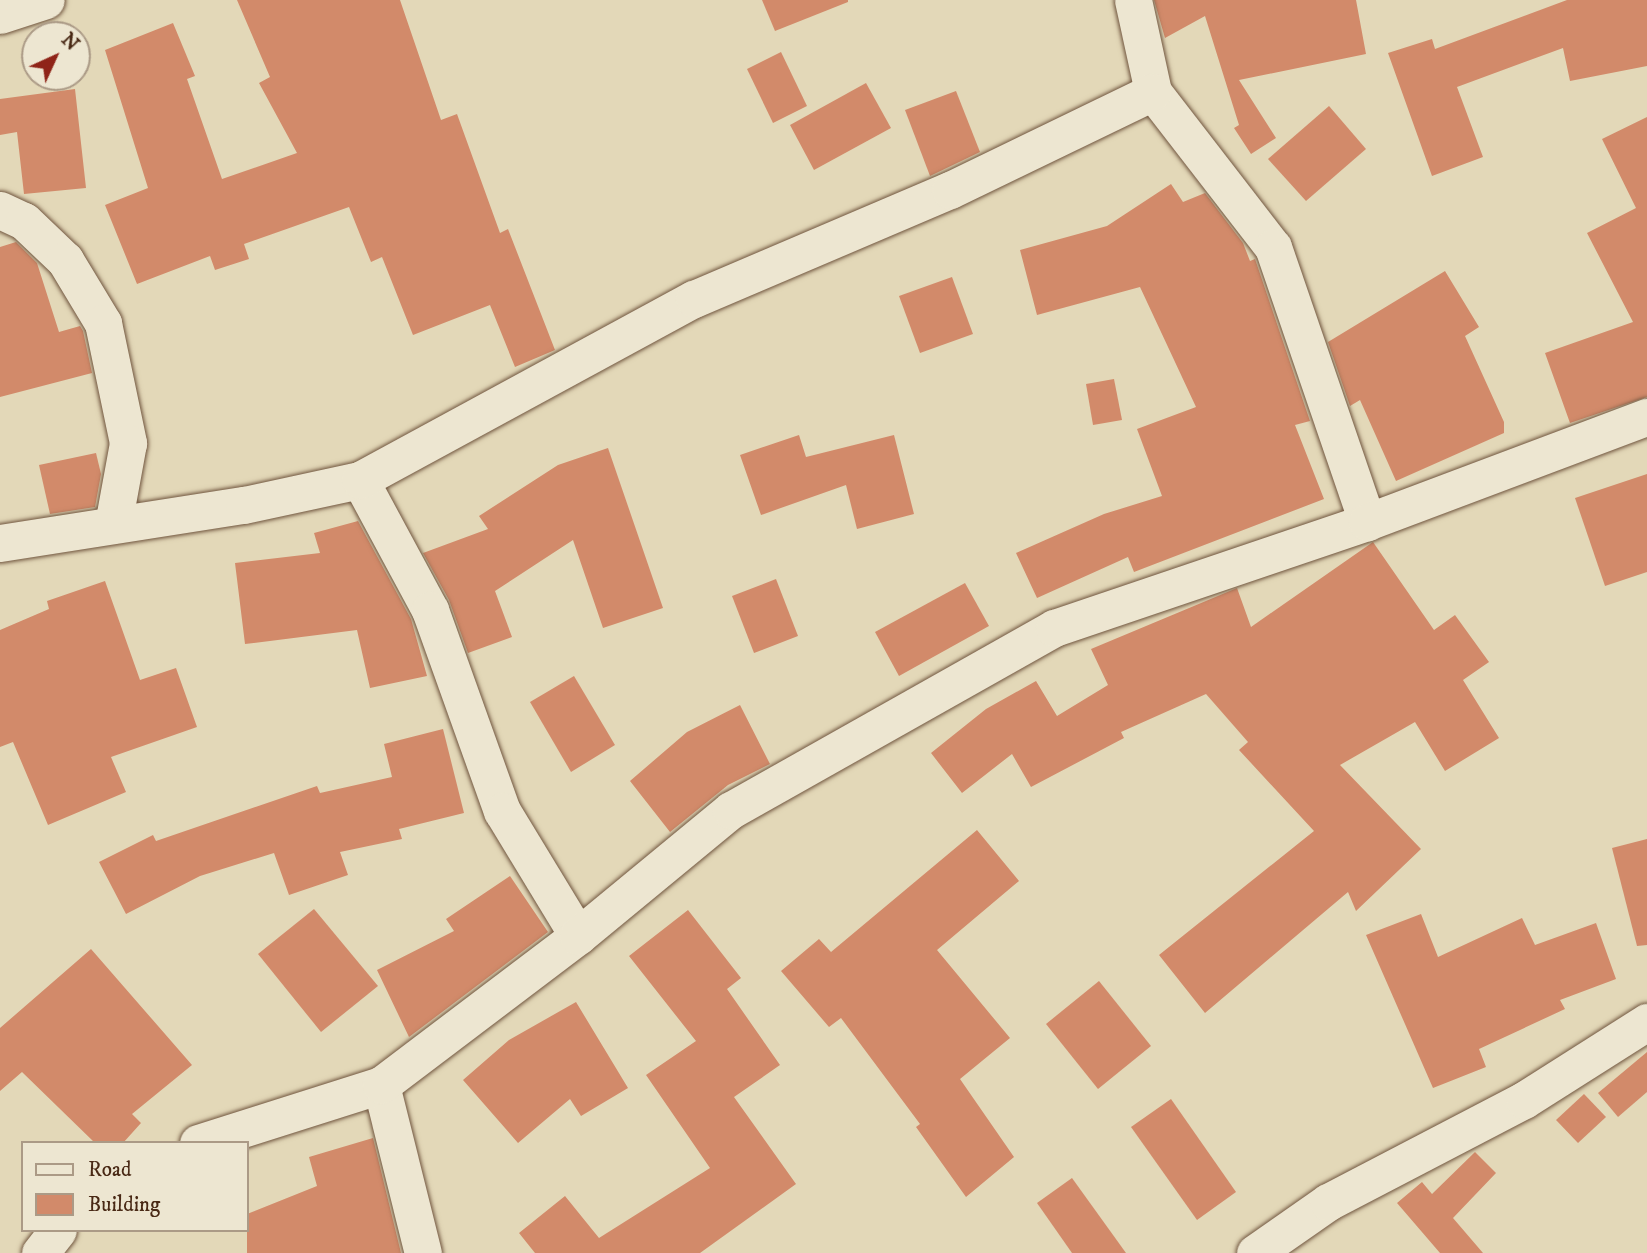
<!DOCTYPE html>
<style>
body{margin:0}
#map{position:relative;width:1647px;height:1253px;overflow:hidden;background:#e3d8b8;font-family:"IM FELL DW Pica",serif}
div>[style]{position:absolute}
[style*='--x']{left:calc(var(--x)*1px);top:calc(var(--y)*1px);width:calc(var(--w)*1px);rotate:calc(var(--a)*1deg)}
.building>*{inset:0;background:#d28a6a}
.roads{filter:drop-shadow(0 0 2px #70553e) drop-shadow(0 0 2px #70553e)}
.minor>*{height:37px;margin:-18.5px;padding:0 18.5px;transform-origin:18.5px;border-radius:18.5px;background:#ede6d1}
span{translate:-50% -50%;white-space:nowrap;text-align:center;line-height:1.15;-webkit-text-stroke:5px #ede6d1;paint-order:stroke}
.legend{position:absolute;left:21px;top:1141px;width:228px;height:91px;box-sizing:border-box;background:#ede6d1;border:2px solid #ab9a86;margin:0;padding:9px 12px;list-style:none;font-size:21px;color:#492915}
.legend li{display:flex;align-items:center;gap:14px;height:35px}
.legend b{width:35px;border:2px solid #ab9a86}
.north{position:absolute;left:21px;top:21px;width:70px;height:70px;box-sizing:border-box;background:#ede6d1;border:2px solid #ab9a86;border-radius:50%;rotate:45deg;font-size:19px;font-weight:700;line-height:28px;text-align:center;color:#492915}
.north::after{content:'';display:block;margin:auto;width:24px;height:32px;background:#8f2418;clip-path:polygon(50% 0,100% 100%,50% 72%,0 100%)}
</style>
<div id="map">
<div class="building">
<div style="clip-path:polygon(237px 0,400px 0,441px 120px,457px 114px,500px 233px,508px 229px,555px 350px,515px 367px,490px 305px,413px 335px,382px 257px,371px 262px,349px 207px,244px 244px,249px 259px,215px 270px,210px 256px,137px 284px,105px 205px,148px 188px,105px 50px,173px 23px,195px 76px,187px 79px,222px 179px,297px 153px,259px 83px,270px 77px)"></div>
<div style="clip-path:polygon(762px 0,848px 0,848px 2px,775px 31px)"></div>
<div style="clip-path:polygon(1154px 0,1356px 0,1366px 54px,1239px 80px,1276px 138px,1251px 154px,1234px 128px,1239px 125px,1205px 16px,1165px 38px)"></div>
<div style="clip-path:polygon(1567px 0,1647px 0,1647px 66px,1570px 81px,1563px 48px,1457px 87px,1483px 157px,1432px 176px,1388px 53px,1432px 39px,1435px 49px)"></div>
<div style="clip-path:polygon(781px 52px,807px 106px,773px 123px,747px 69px)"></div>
<div style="clip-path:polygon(866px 83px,891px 128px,814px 170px,790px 125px)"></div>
<div style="clip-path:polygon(75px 89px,86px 188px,24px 194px,17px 132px,0 135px,0 99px)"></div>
<div style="clip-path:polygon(956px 91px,980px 152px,930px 176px,905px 110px)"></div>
<div style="clip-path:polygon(1329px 106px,1366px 149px,1306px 201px,1268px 159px)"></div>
<div style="clip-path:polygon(1647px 117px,1647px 397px,1570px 423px,1545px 353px,1633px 322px,1587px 233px,1636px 208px,1602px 139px)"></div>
<div style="clip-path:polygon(1171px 184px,1183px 202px,1205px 193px,1243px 243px,1250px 261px,1255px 259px,1310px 421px,1295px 425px,1324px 499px,1134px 572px,1128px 557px,1037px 598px,1016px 553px,1104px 514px,1162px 496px,1137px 429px,1196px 407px,1140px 287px,1037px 315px,1020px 250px,1107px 226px)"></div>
<div style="clip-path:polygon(16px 242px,37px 263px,59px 332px,80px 326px,83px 331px,92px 373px,0 397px,0 247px)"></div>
<div style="clip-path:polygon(1445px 271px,1479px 327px,1465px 336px,1504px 422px,1504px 433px,1396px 481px,1360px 400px,1350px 406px,1328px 342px)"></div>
<div style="clip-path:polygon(952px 277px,973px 334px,920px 353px,899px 296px)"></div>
<div style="clip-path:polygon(1114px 379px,1122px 420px,1093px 425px,1086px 384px)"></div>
<div style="clip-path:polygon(799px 435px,806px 457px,894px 435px,914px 514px,857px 529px,846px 485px,761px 515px,740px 455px)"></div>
<div style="clip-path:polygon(608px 448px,663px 608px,603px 628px,573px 540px,495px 591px,512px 637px,468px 653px,449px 600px,423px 553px,488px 529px,479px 516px,558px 465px)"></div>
<div style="clip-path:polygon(96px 453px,101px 474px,95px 507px,50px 514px,39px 465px)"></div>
<div style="clip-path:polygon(1647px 474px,1647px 572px,1605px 586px,1575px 498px)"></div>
<div style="clip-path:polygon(358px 521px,411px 619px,427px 676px,370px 688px,357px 630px,245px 644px,235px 563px,320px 553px,314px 533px)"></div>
<div style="clip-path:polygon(1373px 542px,1434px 630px,1455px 615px,1489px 662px,1463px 680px,1499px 738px,1445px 771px,1415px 722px,1340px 765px,1421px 849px,1356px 911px,1348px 892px,1205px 1013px,1159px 955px,1314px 831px,1239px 750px,1248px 742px,1206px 694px,1121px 732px,1124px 738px,1031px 787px,1012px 754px,962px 793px,931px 753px,986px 709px,1036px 681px,1057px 716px,1108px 685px,1091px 649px,1237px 588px,1251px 627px)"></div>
<div style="clip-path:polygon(776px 579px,798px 636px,754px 653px,732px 596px)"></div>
<div style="clip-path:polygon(105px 581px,140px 680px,176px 668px,197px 727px,111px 757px,126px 792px,48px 825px,13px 742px,0 747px,0 630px,49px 609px,47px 601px)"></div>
<div style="clip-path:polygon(965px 583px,989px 626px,899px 676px,875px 632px)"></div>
<div style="clip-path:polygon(574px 676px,615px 745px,571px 772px,530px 702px)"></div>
<div style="clip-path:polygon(740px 705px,770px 764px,728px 785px,670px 832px,630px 781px,687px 732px)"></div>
<div style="clip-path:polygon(443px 729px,464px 813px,399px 829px,402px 839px,340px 852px,348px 875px,289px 895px,274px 853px,200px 876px,126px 914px,99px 862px,153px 835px,156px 841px,317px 786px,320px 793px,392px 777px,384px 744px)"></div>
<div style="clip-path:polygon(977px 830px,1019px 881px,937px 950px,1010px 1038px,960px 1079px,1014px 1157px,966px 1197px,916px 1127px,920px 1124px,841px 1018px,829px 1027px,781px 971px,819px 939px,831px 952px)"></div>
<div style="clip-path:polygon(1647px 839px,1647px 945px,1637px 946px,1612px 848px)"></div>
<div style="clip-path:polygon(510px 876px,548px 932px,409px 1037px,377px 970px,454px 931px,446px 919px)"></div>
<div style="clip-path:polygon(314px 909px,378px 986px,321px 1032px,258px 954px)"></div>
<div style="clip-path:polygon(688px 910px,741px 978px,727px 989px,780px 1065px,734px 1097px,796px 1184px,700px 1253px,535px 1253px,519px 1233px,565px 1196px,599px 1238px,710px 1168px,646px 1075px,696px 1041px,629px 956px)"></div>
<div style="clip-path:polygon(1421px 914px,1438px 957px,1522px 918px,1535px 945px,1596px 923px,1616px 979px,1560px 1000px,1565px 1009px,1479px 1049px,1486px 1067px,1433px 1088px,1366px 935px)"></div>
<div style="clip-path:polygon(91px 949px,192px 1065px,132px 1114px,141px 1123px,123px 1143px,95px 1143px,22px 1072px,0 1091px,0 1028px)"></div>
<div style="clip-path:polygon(1099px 981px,1151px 1046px,1098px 1089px,1046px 1024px)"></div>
<div style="clip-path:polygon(576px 1002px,628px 1088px,581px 1116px,570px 1099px,518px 1143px,463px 1080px,509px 1040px)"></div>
<div style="clip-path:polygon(1647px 1052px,1647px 1092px,1618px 1117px,1598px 1093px)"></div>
<div style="clip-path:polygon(1584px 1094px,1606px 1117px,1578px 1143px,1556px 1120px)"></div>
<div style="clip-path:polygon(1171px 1099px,1236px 1192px,1197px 1220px,1131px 1127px)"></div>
<div style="clip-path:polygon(373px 1138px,401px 1253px,247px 1253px,247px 1214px,317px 1186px,309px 1157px)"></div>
<div style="clip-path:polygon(1475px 1152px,1496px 1173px,1453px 1218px,1483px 1253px,1440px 1253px,1397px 1203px,1422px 1182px,1432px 1194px)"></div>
<div style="clip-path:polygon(1072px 1178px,1126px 1253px,1072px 1253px,1037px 1203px)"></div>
</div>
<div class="roads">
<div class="minor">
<div style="--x:1133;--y:0;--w:94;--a:77.7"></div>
<div style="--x:1153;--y:92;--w:196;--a:52.3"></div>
<div style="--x:1273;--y:247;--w:291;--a:71.1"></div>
<div style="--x:0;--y:15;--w:48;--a:-18.1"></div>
<div style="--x:0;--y:210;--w:26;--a:25"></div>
<div style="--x:24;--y:221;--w:57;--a:43.6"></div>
<div style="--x:65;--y:260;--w:74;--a:58.9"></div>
<div style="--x:103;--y:323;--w:123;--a:78.2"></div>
<div style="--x:128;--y:443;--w:83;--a:100.4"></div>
<div style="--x:360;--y:480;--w:148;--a:61.7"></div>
<div style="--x:430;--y:610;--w:214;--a:70.3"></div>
<div style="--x:502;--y:811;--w:146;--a:58.7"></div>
<div style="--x:0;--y:543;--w:247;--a:-8.9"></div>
<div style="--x:244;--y:505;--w:119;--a:-12.2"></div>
<div style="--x:360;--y:480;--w:380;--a:-28.5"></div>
<div style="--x:694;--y:299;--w:278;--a:-23.1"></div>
<div style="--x:950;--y:190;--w:225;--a:-25.8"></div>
<div style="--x:381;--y:1085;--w:173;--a:76"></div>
<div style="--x:198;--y:1143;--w:192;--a:-17.6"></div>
<div style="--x:381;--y:1085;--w:247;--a:-37.1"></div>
<div style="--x:578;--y:936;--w:198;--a:-39.5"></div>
<div style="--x:731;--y:810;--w:371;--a:-29.4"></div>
<div style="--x:1054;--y:628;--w:330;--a:-18.7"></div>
<div style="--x:1367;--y:522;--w:299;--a:-20.6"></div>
<div style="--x:40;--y:1253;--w:29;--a:-52"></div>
<div style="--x:1255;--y:1253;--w:89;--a:-34.9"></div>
<div style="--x:1328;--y:1202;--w:221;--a:-27.5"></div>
<div style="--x:1524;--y:1100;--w:146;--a:-32.4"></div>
</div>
</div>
<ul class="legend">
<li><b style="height:9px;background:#ede6d1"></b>Road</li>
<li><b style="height:19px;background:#d28a6a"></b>Building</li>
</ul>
<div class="north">N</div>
</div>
